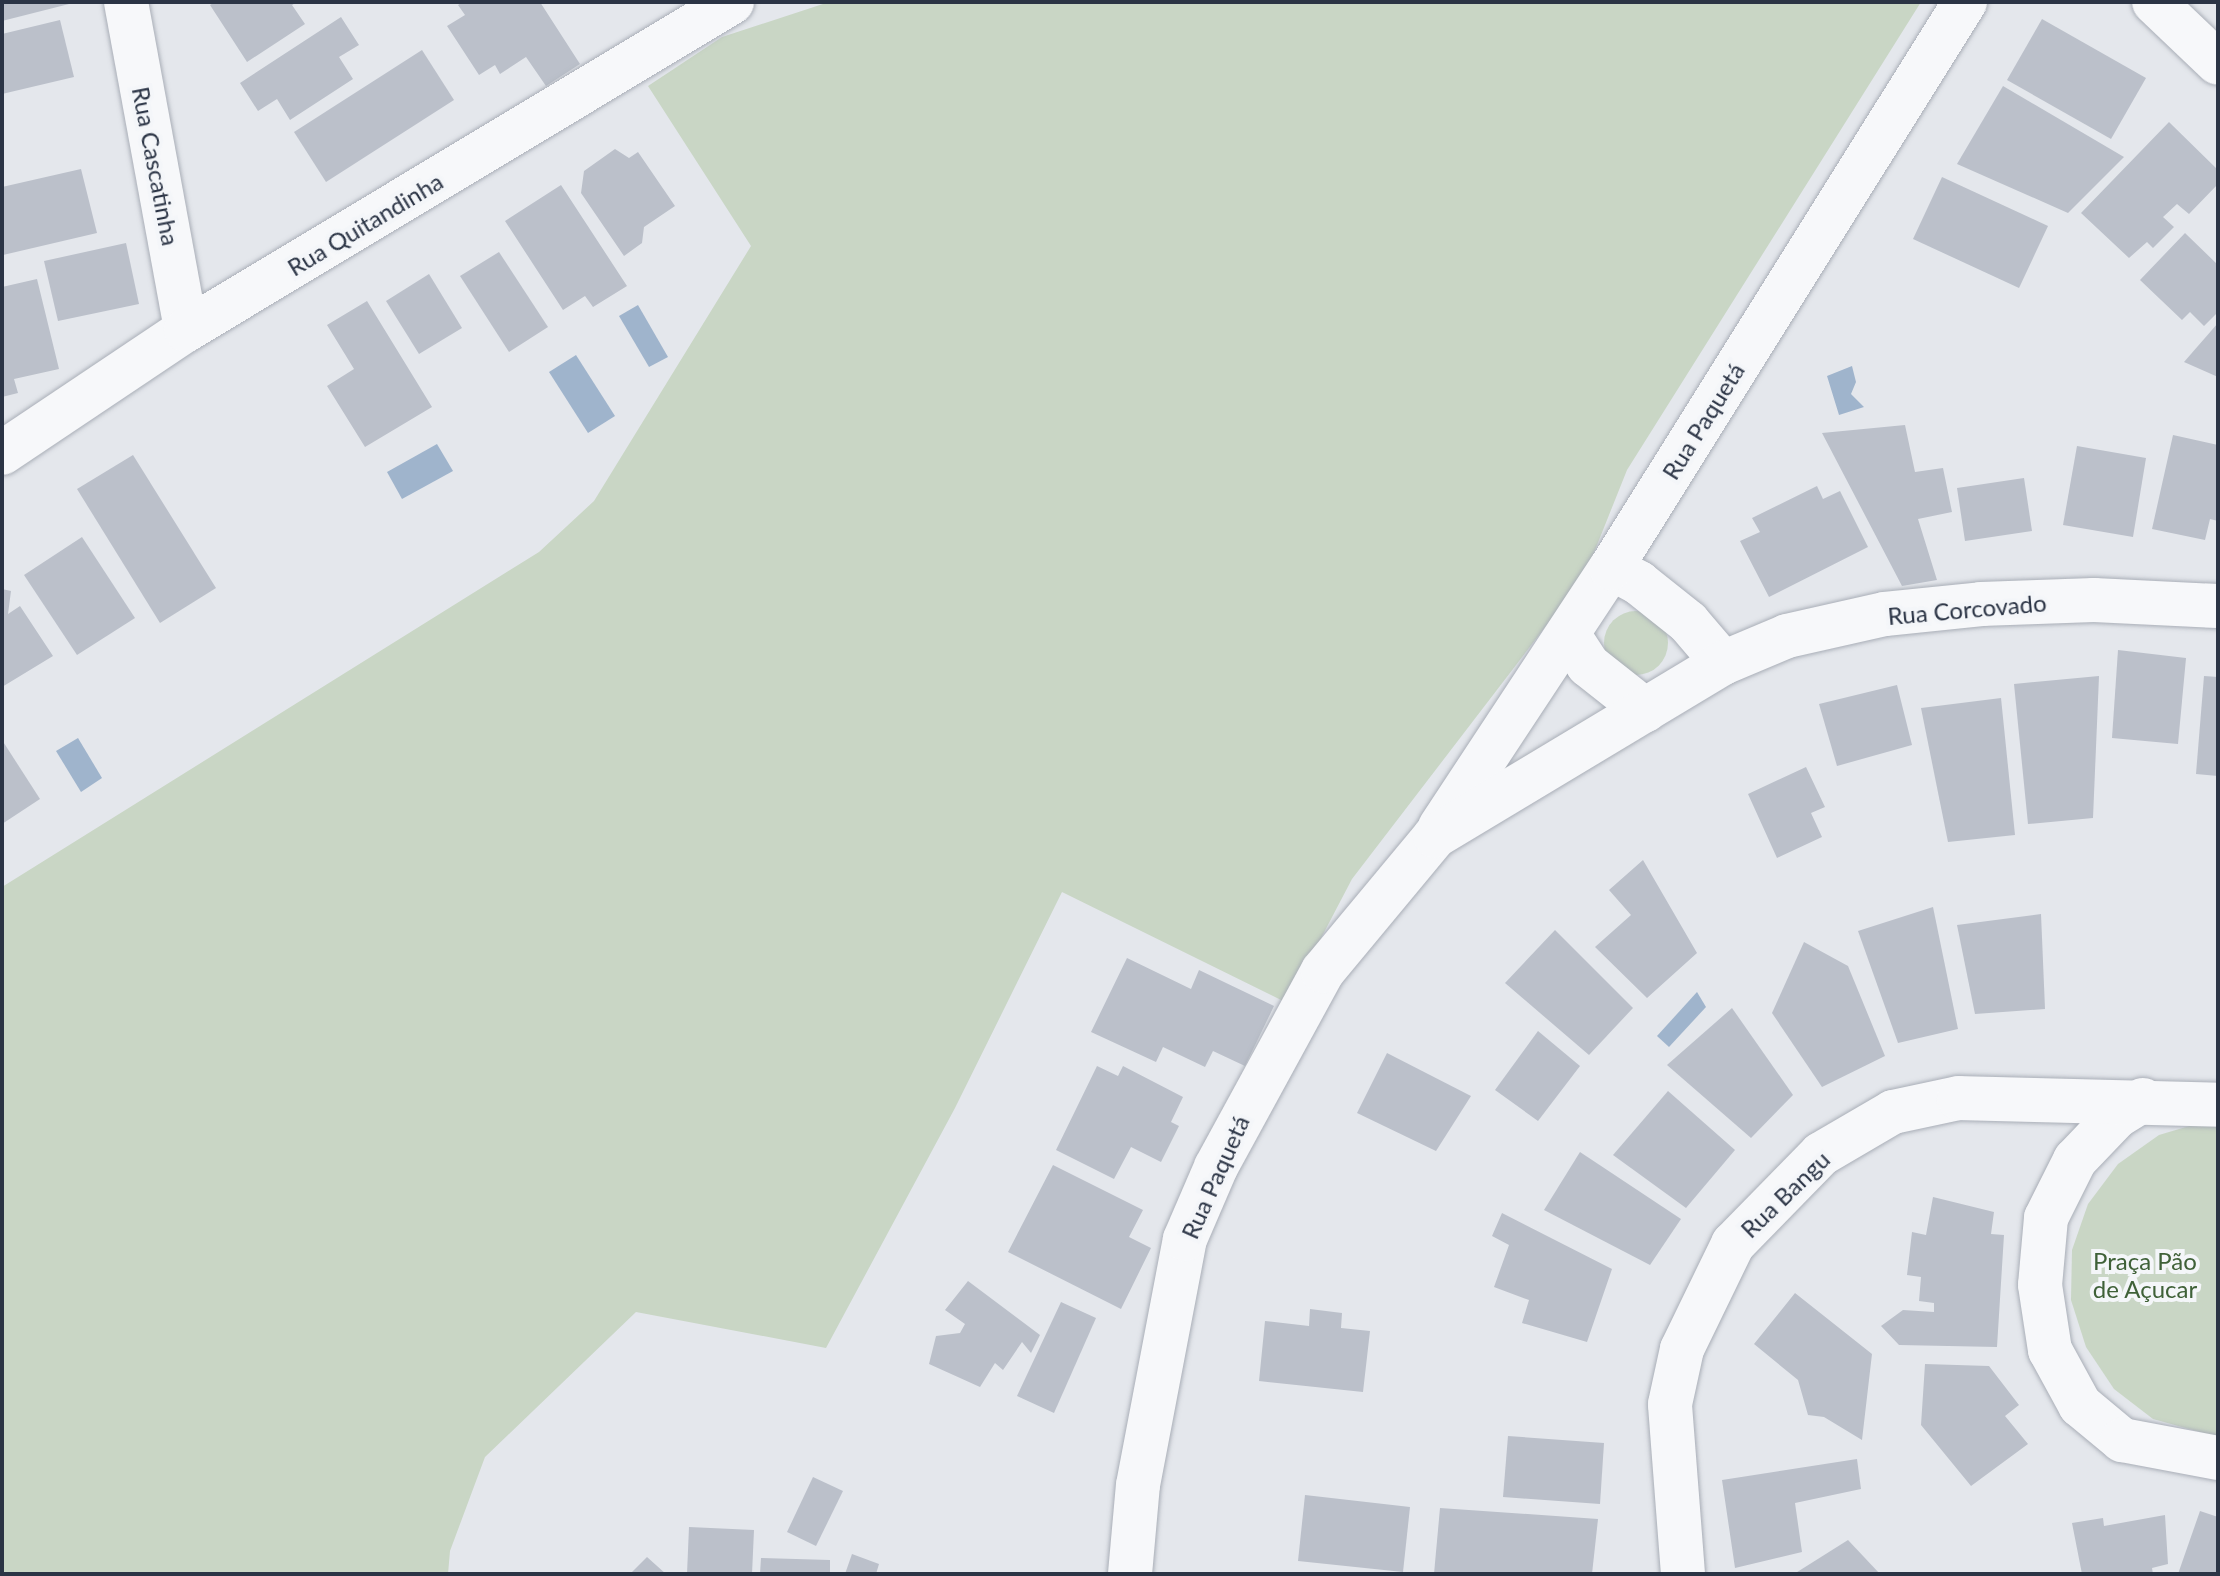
<!DOCTYPE html>
<meta charset="utf-8">
<style>
body{margin:0}
#map{position:relative;width:2220px;height:1576px;overflow:hidden;background:#e4e7ec;font-family:Lato,sans-serif}
div>[style]{position:absolute}
[style*='--x']{left:calc(var(--x)*1px);top:calc(var(--y)*1px);width:calc(var(--w)*1px);rotate:calc(var(--a)*1deg)}
.green>*{inset:0;background:#c9d6c5}
.round{border-radius:50%}
.water>*{inset:0;background:#9fb4cc}
.building>*{inset:0;background:#bbc0ca}
.roads{filter:drop-shadow(0 0 2px #a9aeb7) drop-shadow(0 0 2px #a9aeb7)}
.minor>*{height:44px;margin:-22px;padding:0 22px;transform-origin:22px;border-radius:22px;background:#f7f8fa}
.tertiary>*{height:44px;margin:-22px;padding:0 22px;transform-origin:22px;border-radius:22px;background:#f7f8fa}
span{translate:-50% -50%;white-space:nowrap;text-align:center;line-height:1.15;-webkit-text-stroke:8px #f4f6f9;paint-order:stroke}
.street-label{font-size:24px;color:#2b3445}
.park-label{font-size:24px;color:#3f6138}
.frame{position:absolute;inset:0;border:4px solid #2b3445;pointer-events:none}
</style>
<div id="map">
<div class="green">
<div style="clip-path:polygon(829px 2px,1921px 2px,1627px 470px,1585px 575px,1352px 879px,1287px 1003px,1062px 892px,955px 1108px,826px 1348px,636px 1312px,485px 1457px,450px 1551px,448px 1574px,2px 1574px,2px 887px,539px 552px,594px 501px,751px 246px,648px 86px,722px 37px)"></div>
<div class="round" style="left:1604px;top:611px;width:64px;height:64px"></div>
<div style="clip-path:polygon(2206px 1121px,2218px 1122px,2218px 1437px,2153px 1419px,2114px 1389px,2086px 1347px,2071px 1300px,2072px 1250px,2088px 1204px,2118px 1164px,2159px 1135px)"></div>
</div>
<div class="water">
<div style="clip-path:polygon(638px 305px,668px 357px,649px 367px,619px 316px)"></div>
<div style="clip-path:polygon(576px 355px,615px 416px,588px 433px,549px 372px)"></div>
<div style="clip-path:polygon(1852px 366px,1856px 382px,1851px 394px,1864px 407px,1839px 415px,1827px 376px)"></div>
<div style="clip-path:polygon(437px 444px,453px 471px,402px 499px,387px 472px)"></div>
<div style="clip-path:polygon(78px 738px,102px 778px,81px 792px,56px 751px)"></div>
<div style="clip-path:polygon(1697px 992px,1706px 1007px,1669px 1047px,1657px 1036px)"></div>
</div>
<div class="building">
<div style="clip-path:polygon(2px 2px,73px 2px,73px 3px,2px 21px)"></div>
<div style="clip-path:polygon(215px 2px,297px 2px,292px 5px,305px 24px,247px 62px,210px 5px)"></div>
<div style="clip-path:polygon(463px 2px,540px 2px,580px 64px,546px 86px,526px 57px,500px 74px,495px 65px,479px 75px,447px 26px,465px 15px,458px 5px)"></div>
<div style="clip-path:polygon(341px 17px,359px 45px,339px 57px,353px 79px,290px 120px,277px 99px,258px 111px,240px 83px)"></div>
<div style="clip-path:polygon(2042px 19px,2146px 78px,2111px 139px,2007px 80px)"></div>
<div style="clip-path:polygon(60px 20px,74px 77px,2px 94px,2px 34px)"></div>
<div style="clip-path:polygon(422px 50px,454px 100px,326px 182px,294px 132px)"></div>
<div style="clip-path:polygon(2003px 86px,2124px 157px,2068px 213px,1957px 164px)"></div>
<div style="clip-path:polygon(2169px 122px,2218px 170px,2218px 184px,2189px 214px,2177px 204px,2163px 217px,2174px 227px,2153px 248px,2147px 242px,2129px 258px,2081px 213px)"></div>
<div style="clip-path:polygon(615px 149px,629px 158px,638px 152px,675px 206px,644px 227px,642px 243px,624px 256px,581px 193px,584px 171px)"></div>
<div style="clip-path:polygon(81px 169px,97px 233px,3px 255px,2px 187px)"></div>
<div style="clip-path:polygon(1942px 177px,2048px 226px,2019px 288px,1913px 239px)"></div>
<div style="clip-path:polygon(561px 185px,627px 286px,593px 307px,585px 296px,563px 310px,505px 221px)"></div>
<div style="clip-path:polygon(2185px 233px,2218px 265px,2218px 312px,2204px 326px,2190px 312px,2182px 320px,2140px 280px)"></div>
<div style="clip-path:polygon(126px 243px,139px 304px,58px 321px,44px 261px)"></div>
<div style="clip-path:polygon(499px 252px,548px 327px,509px 352px,460px 276px)"></div>
<div style="clip-path:polygon(429px 274px,462px 328px,419px 354px,386px 301px)"></div>
<div style="clip-path:polygon(37px 279px,59px 369px,14px 379px,18px 393px,2px 397px,2px 287px)"></div>
<div style="clip-path:polygon(367px 301px,432px 407px,365px 447px,327px 386px,354px 369px,327px 325px)"></div>
<div style="clip-path:polygon(2218px 323px,2218px 377px,2184px 362px)"></div>
<div style="clip-path:polygon(1905px 425px,1915px 472px,1943px 468px,1952px 512px,1918px 519px,1937px 580px,1902px 586px,1822px 433px)"></div>
<div style="clip-path:polygon(2173px 435px,2218px 445px,2218px 521px,2210px 519px,2205px 540px,2152px 529px)"></div>
<div style="clip-path:polygon(2077px 446px,2146px 458px,2133px 537px,2063px 525px)"></div>
<div style="clip-path:polygon(133px 455px,216px 588px,160px 623px,77px 489px)"></div>
<div style="clip-path:polygon(2024px 478px,2032px 531px,1965px 541px,1957px 488px)"></div>
<div style="clip-path:polygon(1817px 486px,1823px 499px,1840px 491px,1868px 547px,1769px 597px,1740px 541px,1760px 532px,1752px 518px)"></div>
<div style="clip-path:polygon(82px 537px,135px 618px,77px 655px,24px 575px)"></div>
<div style="clip-path:polygon(2px 589px,11px 591px,8px 614px,20px 606px,53px 656px,2px 687px)"></div>
<div style="clip-path:polygon(2118px 650px,2186px 658px,2178px 744px,2112px 738px)"></div>
<div style="clip-path:polygon(2099px 676px,2093px 818px,2028px 824px,2014px 684px)"></div>
<div style="clip-path:polygon(2204px 676px,2218px 677px,2218px 776px,2196px 774px)"></div>
<div style="clip-path:polygon(1897px 685px,1912px 745px,1837px 766px,1819px 704px)"></div>
<div style="clip-path:polygon(2001px 698px,2015px 835px,1948px 842px,1921px 708px)"></div>
<div style="clip-path:polygon(2px 740px,40px 799px,2px 824px)"></div>
<div style="clip-path:polygon(1806px 767px,1825px 807px,1811px 813px,1822px 837px,1777px 858px,1748px 794px)"></div>
<div style="clip-path:polygon(1643px 860px,1697px 953px,1647px 998px,1595px 947px,1631px 915px,1609px 890px)"></div>
<div style="clip-path:polygon(1933px 907px,1958px 1029px,1898px 1043px,1858px 931px)"></div>
<div style="clip-path:polygon(2041px 914px,2045px 1009px,1975px 1014px,1957px 925px)"></div>
<div style="clip-path:polygon(1555px 930px,1633px 1008px,1589px 1055px,1505px 983px)"></div>
<div style="clip-path:polygon(1804px 942px,1848px 966px,1885px 1056px,1822px 1087px,1772px 1013px)"></div>
<div style="clip-path:polygon(1127px 958px,1191px 989px,1199px 970px,1274px 1006px,1245px 1066px,1213px 1051px,1205px 1067px,1163px 1047px,1156px 1062px,1091px 1032px)"></div>
<div style="clip-path:polygon(1732px 1008px,1793px 1095px,1751px 1138px,1667px 1065px)"></div>
<div style="clip-path:polygon(1538px 1031px,1580px 1066px,1538px 1121px,1495px 1090px)"></div>
<div style="clip-path:polygon(1387px 1053px,1471px 1096px,1436px 1151px,1357px 1113px)"></div>
<div style="clip-path:polygon(1097px 1066px,1118px 1076px,1123px 1066px,1183px 1097px,1171px 1122px,1179px 1126px,1161px 1162px,1131px 1147px,1114px 1179px,1056px 1150px)"></div>
<div style="clip-path:polygon(1668px 1091px,1735px 1150px,1686px 1208px,1613px 1155px)"></div>
<div style="clip-path:polygon(1580px 1152px,1681px 1219px,1650px 1265px,1544px 1210px)"></div>
<div style="clip-path:polygon(1053px 1165px,1143px 1210px,1129px 1237px,1151px 1248px,1121px 1309px,1008px 1252px)"></div>
<div style="clip-path:polygon(1933px 1197px,1994px 1212px,1991px 1234px,2004px 1235px,1997px 1347px,1899px 1345px,1881px 1326px,1903px 1310px,1934px 1312px,1934px 1303px,1919px 1301px,1921px 1277px,1907px 1275px,1912px 1232px,1926px 1235px)"></div>
<div style="clip-path:polygon(1502px 1213px,1612px 1269px,1587px 1342px,1522px 1323px,1529px 1300px,1494px 1287px,1509px 1245px,1492px 1236px)"></div>
<div style="clip-path:polygon(968px 1281px,1040px 1335px,1031px 1353px,1022px 1342px,1003px 1370px,995px 1363px,980px 1387px,929px 1364px,936px 1336px,960px 1333px,965px 1324px,945px 1310px)"></div>
<div style="clip-path:polygon(1795px 1293px,1872px 1354px,1862px 1440px,1824px 1417px,1808px 1415px,1798px 1380px,1754px 1344px)"></div>
<div style="clip-path:polygon(1061px 1302px,1096px 1318px,1054px 1413px,1017px 1396px)"></div>
<div style="clip-path:polygon(1310px 1309px,1342px 1313px,1341px 1328px,1370px 1331px,1363px 1392px,1259px 1381px,1265px 1321px,1309px 1326px)"></div>
<div style="clip-path:polygon(1925px 1364px,1989px 1366px,2019px 1405px,2005px 1416px,2028px 1444px,1971px 1486px,1921px 1425px)"></div>
<div style="clip-path:polygon(1508px 1436px,1604px 1443px,1600px 1504px,1503px 1497px)"></div>
<div style="clip-path:polygon(1857px 1459px,1861px 1489px,1795px 1503px,1802px 1552px,1735px 1568px,1722px 1480px)"></div>
<div style="clip-path:polygon(813px 1477px,843px 1491px,816px 1546px,787px 1532px)"></div>
<div style="clip-path:polygon(1305px 1495px,1410px 1507px,1403px 1572px,1298px 1561px)"></div>
<div style="clip-path:polygon(1440px 1508px,1598px 1519px,1592px 1574px,1434px 1574px)"></div>
<div style="clip-path:polygon(2200px 1511px,2218px 1517px,2218px 1574px,2178px 1574px)"></div>
<div style="clip-path:polygon(2165px 1515px,2168px 1564px,2152px 1568px,2153px 1574px,2082px 1574px,2072px 1523px,2103px 1518px,2104px 1526px)"></div>
<div style="clip-path:polygon(689px 1527px,754px 1530px,752px 1574px,687px 1574px)"></div>
<div style="clip-path:polygon(1848px 1540px,1880px 1574px,1794px 1574px)"></div>
<div style="clip-path:polygon(852px 1554px,879px 1564px,876px 1574px,845px 1574px)"></div>
<div style="clip-path:polygon(647px 1557px,666px 1574px,630px 1574px)"></div>
<div style="clip-path:polygon(761px 1558px,830px 1560px,830px 1574px,760px 1574px)"></div>
</div>
<div class="roads">
<div class="minor">
<div style="--x:126;--y:2;--w:333;--a:79.6"></div>
<div style="--x:2;--y:453;--w:221;--a:-33.8"></div>
<div style="--x:186;--y:330;--w:637;--a:-30.99"></div>
<div style="--x:1611;--y:568;--w:32;--a:28"></div>
<div style="--x:1639;--y:583;--w:63;--a:38.5"></div>
<div style="--x:1688;--y:622;--w:54;--a:49.5"></div>
<div style="--x:1568;--y:634;--w:37;--a:57"></div>
<div style="--x:1588;--y:665;--w:73;--a:38.3"></div>
<div style="--x:1440;--y:827;--w:310;--a:-56.6"></div>
<div style="--x:1611;--y:568;--w:668;--a:-57.98"></div>
<div style="--x:2143;--y:1100;--w:31;--a:148"></div>
<div style="--x:2117;--y:1116;--w:61;--a:133.7"></div>
<div style="--x:2075;--y:1160;--w:65;--a:116.6"></div>
<div style="--x:2046;--y:1218;--w:67;--a:95.1"></div>
<div style="--x:2040;--y:1285;--w:66;--a:81.3"></div>
<div style="--x:2050;--y:1350;--w:63;--a:61.4"></div>
<div style="--x:2080;--y:1405;--w:55;--a:39.8"></div>
<div style="--x:2122;--y:1440;--w:98;--a:10.6"></div>
<div style="--x:1130;--y:1574;--w:89;--a:-84.9"></div>
<div style="--x:1138;--y:1485;--w:250;--a:-79.2"></div>
<div style="--x:1185;--y:1239;--w:78;--a:-66.7"></div>
<div style="--x:1216;--y:1167;--w:223;--a:-61.4"></div>
<div style="--x:1323;--y:971;--w:175;--a:-50.3"></div>
<div style="--x:1435;--y:836;--w:336;--a:-31"></div>
<div style="--x:1723;--y:663;--w:69;--a:-22.9"></div>
<div style="--x:1787;--y:636;--w:100;--a:-12.7"></div>
<div style="--x:1885;--y:614;--w:97;--a:-5.9"></div>
<div style="--x:1981;--y:604;--w:113;--a:-2"></div>
<div style="--x:2094;--y:600;--w:124;--a:2.8"></div>
<div style="--x:1683;--y:1574;--w:170;--a:-94.4"></div>
<div style="--x:1670;--y:1404;--w:56;--a:-77.7"></div>
<div style="--x:1682;--y:1349;--w:117;--a:-64.1"></div>
<div style="--x:1733;--y:1244;--w:126;--a:-45.6"></div>
<div style="--x:1821;--y:1154;--w:83;--a:-30.3"></div>
<div style="--x:1893;--y:1112;--w:67;--a:-12"></div>
<div style="--x:1959;--y:1098;--w:259;--a:1.5"></div>
</div>
<div class="tertiary">
<div style="--x:2154;--y:2;--w:88;--a:43.6"></div>
</div>
</div>
<div class="street-label">
<span style="left:156px;top:166px;rotate:79deg">Rua Cascatinha</span>
<span style="left:365px;top:224px;rotate:-31deg">Rua Quitandinha</span>
<span style="left:1703px;top:421px;rotate:-58deg">Rua Paquetá</span>
<span style="left:1967px;top:609px;rotate:-5deg">Rua Corcovado</span>
<span style="left:1215px;top:1177px;rotate:-66deg">Rua Paquetá</span>
<span style="left:1785px;top:1194px;rotate:-44deg">Rua Bangu</span>
</div>
<div class="park-label">
<span style="left:2145px;top:1275px">Praça Pão<br>de Açucar</span>
</div>
<div class="frame"></div>
</div>
